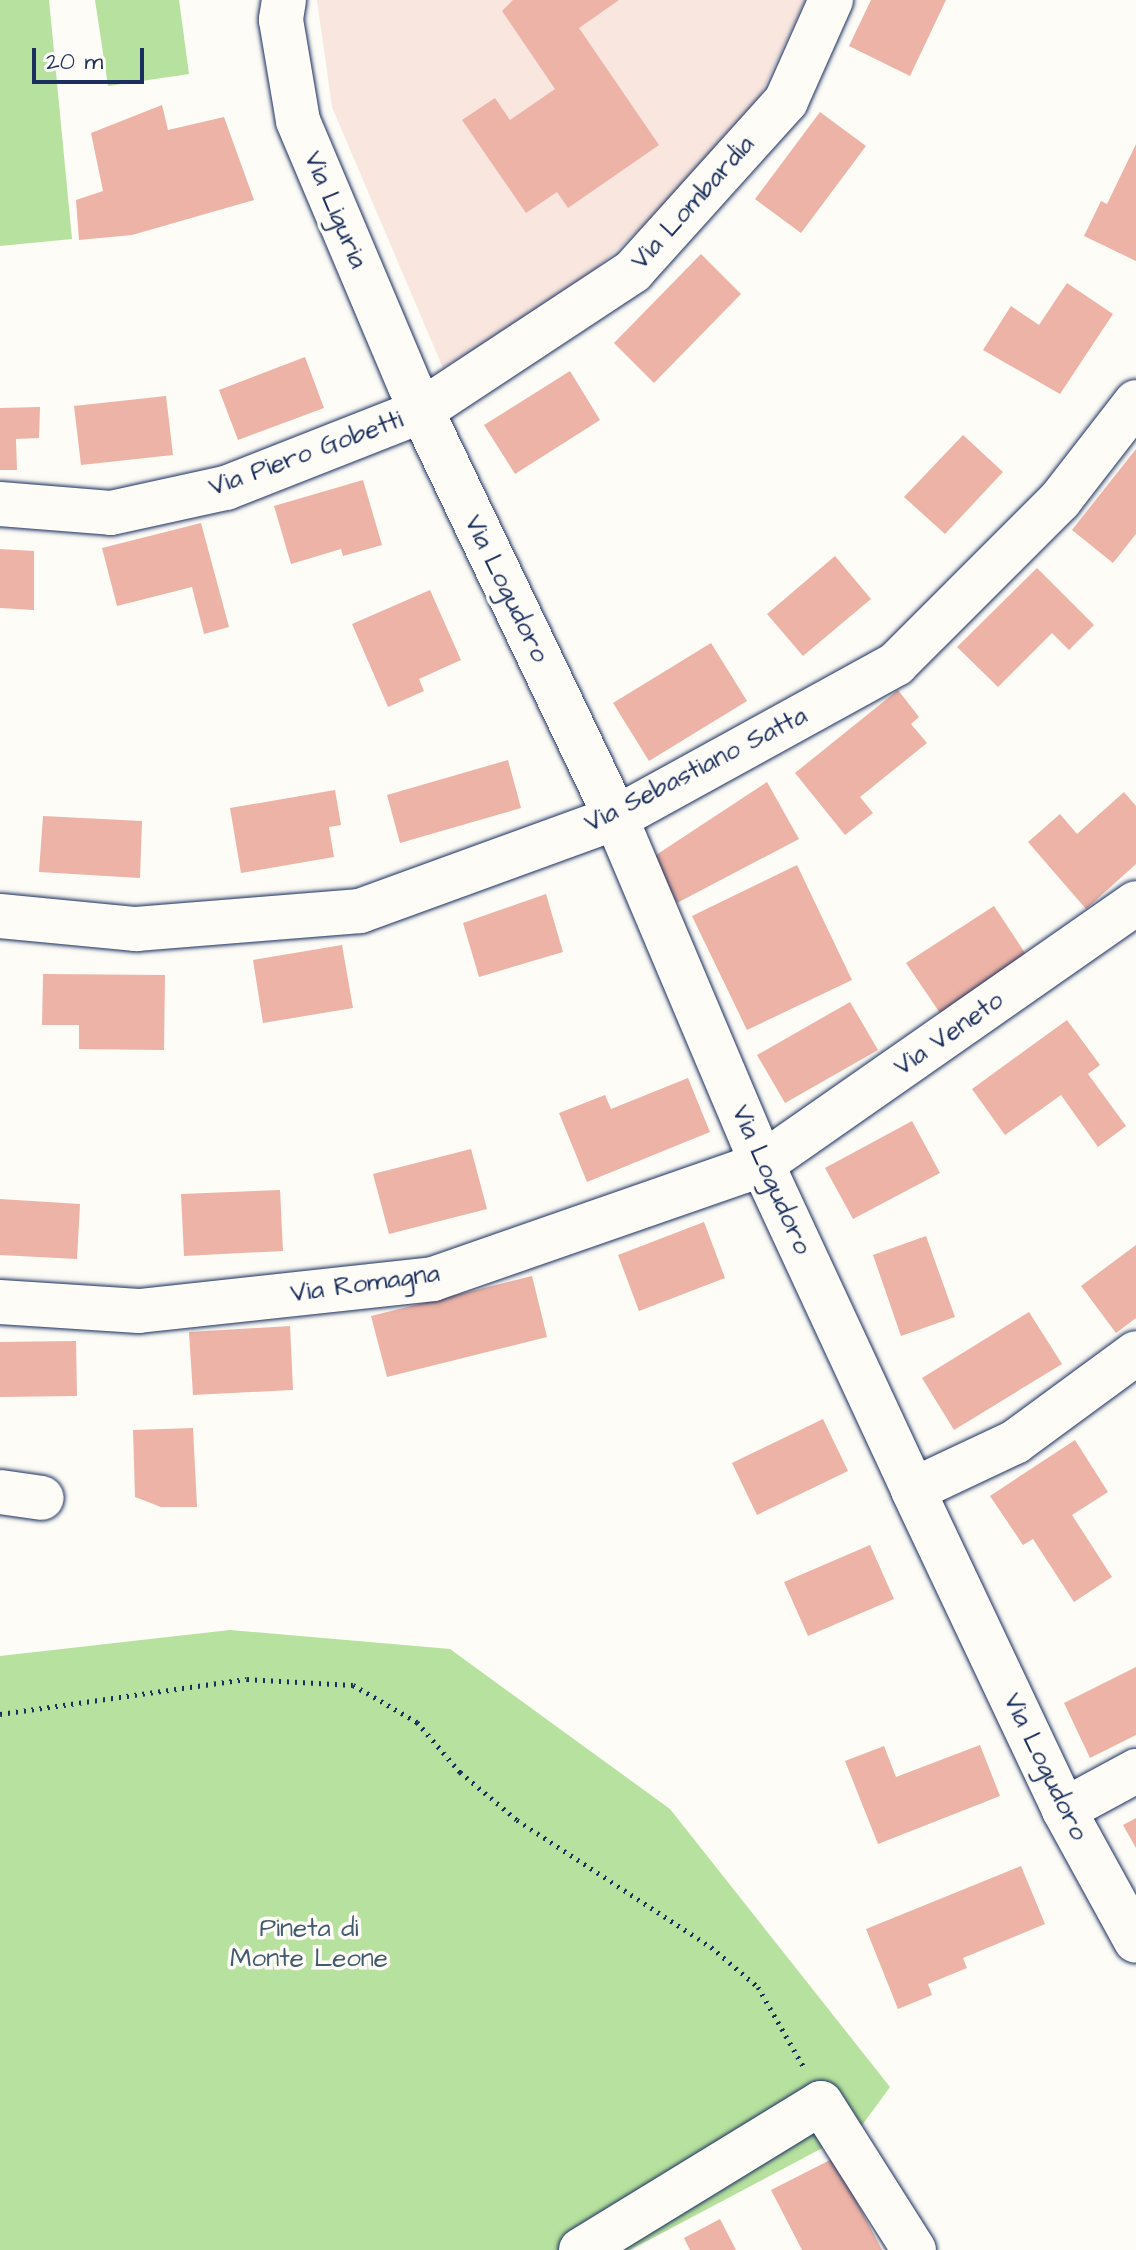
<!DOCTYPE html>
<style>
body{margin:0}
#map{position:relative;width:1136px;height:2250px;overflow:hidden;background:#fdfcf7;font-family:"Architects Daughter",sans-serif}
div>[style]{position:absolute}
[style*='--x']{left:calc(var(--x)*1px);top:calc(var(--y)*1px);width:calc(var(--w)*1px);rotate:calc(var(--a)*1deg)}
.built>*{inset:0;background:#f8e6df}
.green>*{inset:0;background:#b7e19e}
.building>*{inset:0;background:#ecb3a6}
.path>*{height:5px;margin-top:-2.5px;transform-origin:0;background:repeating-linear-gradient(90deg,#1b2f5e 0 2px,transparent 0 8px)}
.roads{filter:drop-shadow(0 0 2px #1b2f5e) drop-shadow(0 0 2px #1b2f5e)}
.minor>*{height:44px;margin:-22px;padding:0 22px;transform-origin:22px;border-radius:22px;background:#fdfcf7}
span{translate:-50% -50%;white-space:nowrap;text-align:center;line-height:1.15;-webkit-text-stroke:7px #fdfcf7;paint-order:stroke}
.street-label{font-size:26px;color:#1b2f5e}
.park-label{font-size:26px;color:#425c6e}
.scale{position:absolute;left:32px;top:48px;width:112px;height:36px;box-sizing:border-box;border:4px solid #1b2f5e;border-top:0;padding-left:10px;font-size:24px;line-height:28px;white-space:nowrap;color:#1b2f5e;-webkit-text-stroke:6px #fdfcf7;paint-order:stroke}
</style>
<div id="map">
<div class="built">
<div style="clip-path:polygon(317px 0,805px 0,761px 94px,677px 196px,565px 296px,443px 368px,332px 107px)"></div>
</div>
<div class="green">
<div style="clip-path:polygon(0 0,49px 0,72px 239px,0 246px)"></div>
<div style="clip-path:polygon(95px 0,179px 0,189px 74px,108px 86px)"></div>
<div style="clip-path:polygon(230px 1630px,450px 1649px,670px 1809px,890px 2087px,860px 2128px,630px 2250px,0 2250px,0 1656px)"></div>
</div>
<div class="building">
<div style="clip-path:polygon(513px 0,619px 0,579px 28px,659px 145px,568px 208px,557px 192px,526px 213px,462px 120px,495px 98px,510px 120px,555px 89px,502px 11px)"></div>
<div style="clip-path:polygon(871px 0,946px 0,910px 76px,849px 46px)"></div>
<div style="clip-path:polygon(162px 105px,168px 130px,224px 117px,254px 200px,132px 235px,79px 240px,76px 200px,103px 191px,91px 133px)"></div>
<div style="clip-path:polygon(820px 112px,866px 146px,801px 233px,755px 199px)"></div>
<div style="clip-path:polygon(1136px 144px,1136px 261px,1084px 236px,1101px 201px,1107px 204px)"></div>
<div style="clip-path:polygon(701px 254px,741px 294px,654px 383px,614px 343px)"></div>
<div style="clip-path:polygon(1067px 283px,1113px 314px,1060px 394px,983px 350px,1011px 306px,1039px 325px)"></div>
<div style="clip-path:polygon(305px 357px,324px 408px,238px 440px,219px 390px)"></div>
<div style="clip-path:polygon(570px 371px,600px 420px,515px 474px,484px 425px)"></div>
<div style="clip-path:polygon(166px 396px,173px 455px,81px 465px,74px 406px)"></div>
<div style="clip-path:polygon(40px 407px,39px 438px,16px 439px,17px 470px,0 470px,0 408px)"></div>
<div style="clip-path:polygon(963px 435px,1003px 472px,945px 534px,904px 497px)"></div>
<div style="clip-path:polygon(1136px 449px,1136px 534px,1113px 563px,1072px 530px)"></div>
<div style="clip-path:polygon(363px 480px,382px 545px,343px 556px,341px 549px,291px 564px,274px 506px)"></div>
<div style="clip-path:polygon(201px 523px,229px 627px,204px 634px,192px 587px,117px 606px,102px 548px)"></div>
<div style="clip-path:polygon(0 549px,34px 551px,34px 610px,0 608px)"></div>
<div style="clip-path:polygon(835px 556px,871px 599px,803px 656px,767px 614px)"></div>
<div style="clip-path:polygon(1037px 568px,1094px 625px,1069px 650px,1052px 633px,998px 687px,957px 647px)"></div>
<div style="clip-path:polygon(430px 590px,461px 660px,419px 679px,424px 691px,388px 707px,352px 624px)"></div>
<div style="clip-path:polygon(711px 643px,747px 701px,649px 761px,613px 703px)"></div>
<div style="clip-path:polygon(898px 690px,919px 717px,911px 724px,927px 743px,860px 797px,873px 813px,845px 835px,795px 773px)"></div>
<div style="clip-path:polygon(508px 760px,521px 808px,400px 843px,387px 795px)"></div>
<div style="clip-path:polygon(767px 782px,799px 839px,677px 903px,653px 857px)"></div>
<div style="clip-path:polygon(335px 790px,341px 825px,329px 827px,334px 857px,241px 873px,230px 808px)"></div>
<div style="clip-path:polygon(1124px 792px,1136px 806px,1136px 864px,1086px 909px,1028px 842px,1060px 814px,1077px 834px)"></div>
<div style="clip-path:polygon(43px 816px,142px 821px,140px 878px,39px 872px)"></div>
<div style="clip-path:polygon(797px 865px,852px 980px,747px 1030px,692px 916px)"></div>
<div style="clip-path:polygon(546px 894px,563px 952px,479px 977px,463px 923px)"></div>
<div style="clip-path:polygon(994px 906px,1027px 956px,940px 1013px,906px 963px)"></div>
<div style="clip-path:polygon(342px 945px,353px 1008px,263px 1023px,253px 960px)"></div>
<div style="clip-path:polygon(43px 974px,165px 975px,164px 1050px,79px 1049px,79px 1025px,42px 1025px)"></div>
<div style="clip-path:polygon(850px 1002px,878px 1050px,785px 1103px,757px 1055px)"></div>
<div style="clip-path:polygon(1067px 1020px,1100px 1065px,1088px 1074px,1126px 1126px,1098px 1147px,1061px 1095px,1005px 1135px,972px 1089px)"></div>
<div style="clip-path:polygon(688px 1078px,710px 1132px,587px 1182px,559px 1113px,605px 1095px,611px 1109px)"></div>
<div style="clip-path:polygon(912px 1121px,940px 1173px,853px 1219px,825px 1168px)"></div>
<div style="clip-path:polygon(471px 1149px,487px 1209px,389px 1234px,373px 1174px)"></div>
<div style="clip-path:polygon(280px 1190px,283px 1251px,184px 1256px,181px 1194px)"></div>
<div style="clip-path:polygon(0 1199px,80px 1204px,77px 1259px,0 1255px)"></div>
<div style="clip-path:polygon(704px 1222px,725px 1278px,639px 1311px,618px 1255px)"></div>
<div style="clip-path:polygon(926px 1236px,955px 1317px,901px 1336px,873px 1255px)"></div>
<div style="clip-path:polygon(1136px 1245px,1136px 1318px,1116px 1333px,1081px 1286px)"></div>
<div style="clip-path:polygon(532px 1276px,547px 1337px,387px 1377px,371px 1316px)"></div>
<div style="clip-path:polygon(1029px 1312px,1062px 1364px,954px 1430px,922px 1378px)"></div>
<div style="clip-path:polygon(290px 1326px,293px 1390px,193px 1395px,189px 1332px)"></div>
<div style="clip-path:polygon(76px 1341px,77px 1396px,0 1397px,0 1342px)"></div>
<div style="clip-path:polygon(823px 1419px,848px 1471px,757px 1515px,732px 1463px)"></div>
<div style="clip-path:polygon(193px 1428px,197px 1507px,161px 1507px,135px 1497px,133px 1430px)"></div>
<div style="clip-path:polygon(1075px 1440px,1108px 1492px,1072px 1515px,1112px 1577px,1074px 1602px,1033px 1539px,1023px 1545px,990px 1496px)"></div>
<div style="clip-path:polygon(870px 1545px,894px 1599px,808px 1636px,784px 1582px)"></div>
<div style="clip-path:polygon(1136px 1667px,1136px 1735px,1090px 1758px,1064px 1703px)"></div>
<div style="clip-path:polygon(980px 1745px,1000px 1796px,878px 1844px,845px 1761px,884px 1746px,896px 1777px)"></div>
<div style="clip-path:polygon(1136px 1818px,1136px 1848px,1123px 1825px)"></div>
<div style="clip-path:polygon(1021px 1866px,1045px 1924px,963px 1958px,967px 1968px,928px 1984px,932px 1995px,898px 2009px,866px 1929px)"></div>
<div style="clip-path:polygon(834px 2158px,882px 2250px,802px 2250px,771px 2190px)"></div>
<div style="clip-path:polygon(720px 2219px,736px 2250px,690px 2250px,684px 2238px)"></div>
</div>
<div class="path">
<div style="--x:0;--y:1714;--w:249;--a:-8.1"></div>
<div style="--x:247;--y:1679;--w:106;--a:3.2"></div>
<div style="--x:353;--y:1685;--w:74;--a:30"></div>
<div style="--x:417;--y:1722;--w:66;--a:49.3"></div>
<div style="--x:460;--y:1772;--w:75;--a:40.1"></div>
<div style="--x:517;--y:1820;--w:232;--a:33.2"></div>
<div style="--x:711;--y:1947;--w:62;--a:40.4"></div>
<div style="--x:758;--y:1987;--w:91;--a:60.3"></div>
</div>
<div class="roads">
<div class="minor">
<div style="--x:284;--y:0;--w:20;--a:99"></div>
<div style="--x:281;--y:20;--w:102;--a:80.4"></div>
<div style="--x:298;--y:121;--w:288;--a:67.1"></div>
<div style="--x:410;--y:386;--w:479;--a:64.5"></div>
<div style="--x:616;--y:818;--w:376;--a:67.1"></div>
<div style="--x:762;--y:1164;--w:359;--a:65.1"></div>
<div style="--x:913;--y:1490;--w:354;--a:64.7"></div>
<div style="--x:1064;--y:1810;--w:149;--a:61.2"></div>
<div style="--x:0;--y:504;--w:111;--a:4.6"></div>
<div style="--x:111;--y:513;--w:118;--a:-12.3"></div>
<div style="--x:226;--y:488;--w:210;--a:-21.5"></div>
<div style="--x:421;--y:411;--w:254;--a:-33.4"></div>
<div style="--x:633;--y:271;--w:229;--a:-48"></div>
<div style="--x:786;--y:101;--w:111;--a:-66"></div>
<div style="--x:0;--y:916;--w:137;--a:5.5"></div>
<div style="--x:136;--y:929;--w:225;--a:-4.6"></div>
<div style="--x:360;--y:911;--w:272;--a:-20"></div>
<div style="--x:616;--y:818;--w:320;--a:-28.8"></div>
<div style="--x:896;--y:664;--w:232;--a:-45"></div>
<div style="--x:1060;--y:500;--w:124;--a:-52.2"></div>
<div style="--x:0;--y:1302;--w:139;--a:3.7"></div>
<div style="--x:139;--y:1311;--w:296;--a:-6.2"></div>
<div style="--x:433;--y:1279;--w:328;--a:-19.2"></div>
<div style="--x:743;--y:1171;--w:20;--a:-20"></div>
<div style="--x:762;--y:1164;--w:456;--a:-34.9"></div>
<div style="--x:913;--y:1490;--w:113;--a:-25.2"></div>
<div style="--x:1015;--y:1442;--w:150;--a:-36.3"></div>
<div style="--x:0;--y:1492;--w:42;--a:8.1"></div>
<div style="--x:1064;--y:1810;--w:82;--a:-28.4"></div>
<div style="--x:581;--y:2250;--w:281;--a:-31.5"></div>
<div style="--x:821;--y:2103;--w:174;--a:57.7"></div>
</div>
</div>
<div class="street-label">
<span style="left:693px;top:203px;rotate:-48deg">Via Lombardia</span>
<span style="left:335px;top:210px;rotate:67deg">Via Liguria</span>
<span style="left:306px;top:454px;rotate:-20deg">Via Piero Gobetti</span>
<span style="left:506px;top:589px;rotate:64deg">Via Logudoro</span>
<span style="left:696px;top:770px;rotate:-27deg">Via Sebastiano Satta</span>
<span style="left:949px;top:1034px;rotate:-35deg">Via Veneto</span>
<span style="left:771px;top:1180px;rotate:66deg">Via Logudoro</span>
<span style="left:365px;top:1284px;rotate:-8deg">Via Romagna</span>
<span style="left:1045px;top:1767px;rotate:64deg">Via Logudoro</span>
</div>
<div class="park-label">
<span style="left:309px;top:1944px">Pineta di<br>Monte Leone</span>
</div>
<div class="scale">20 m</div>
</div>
